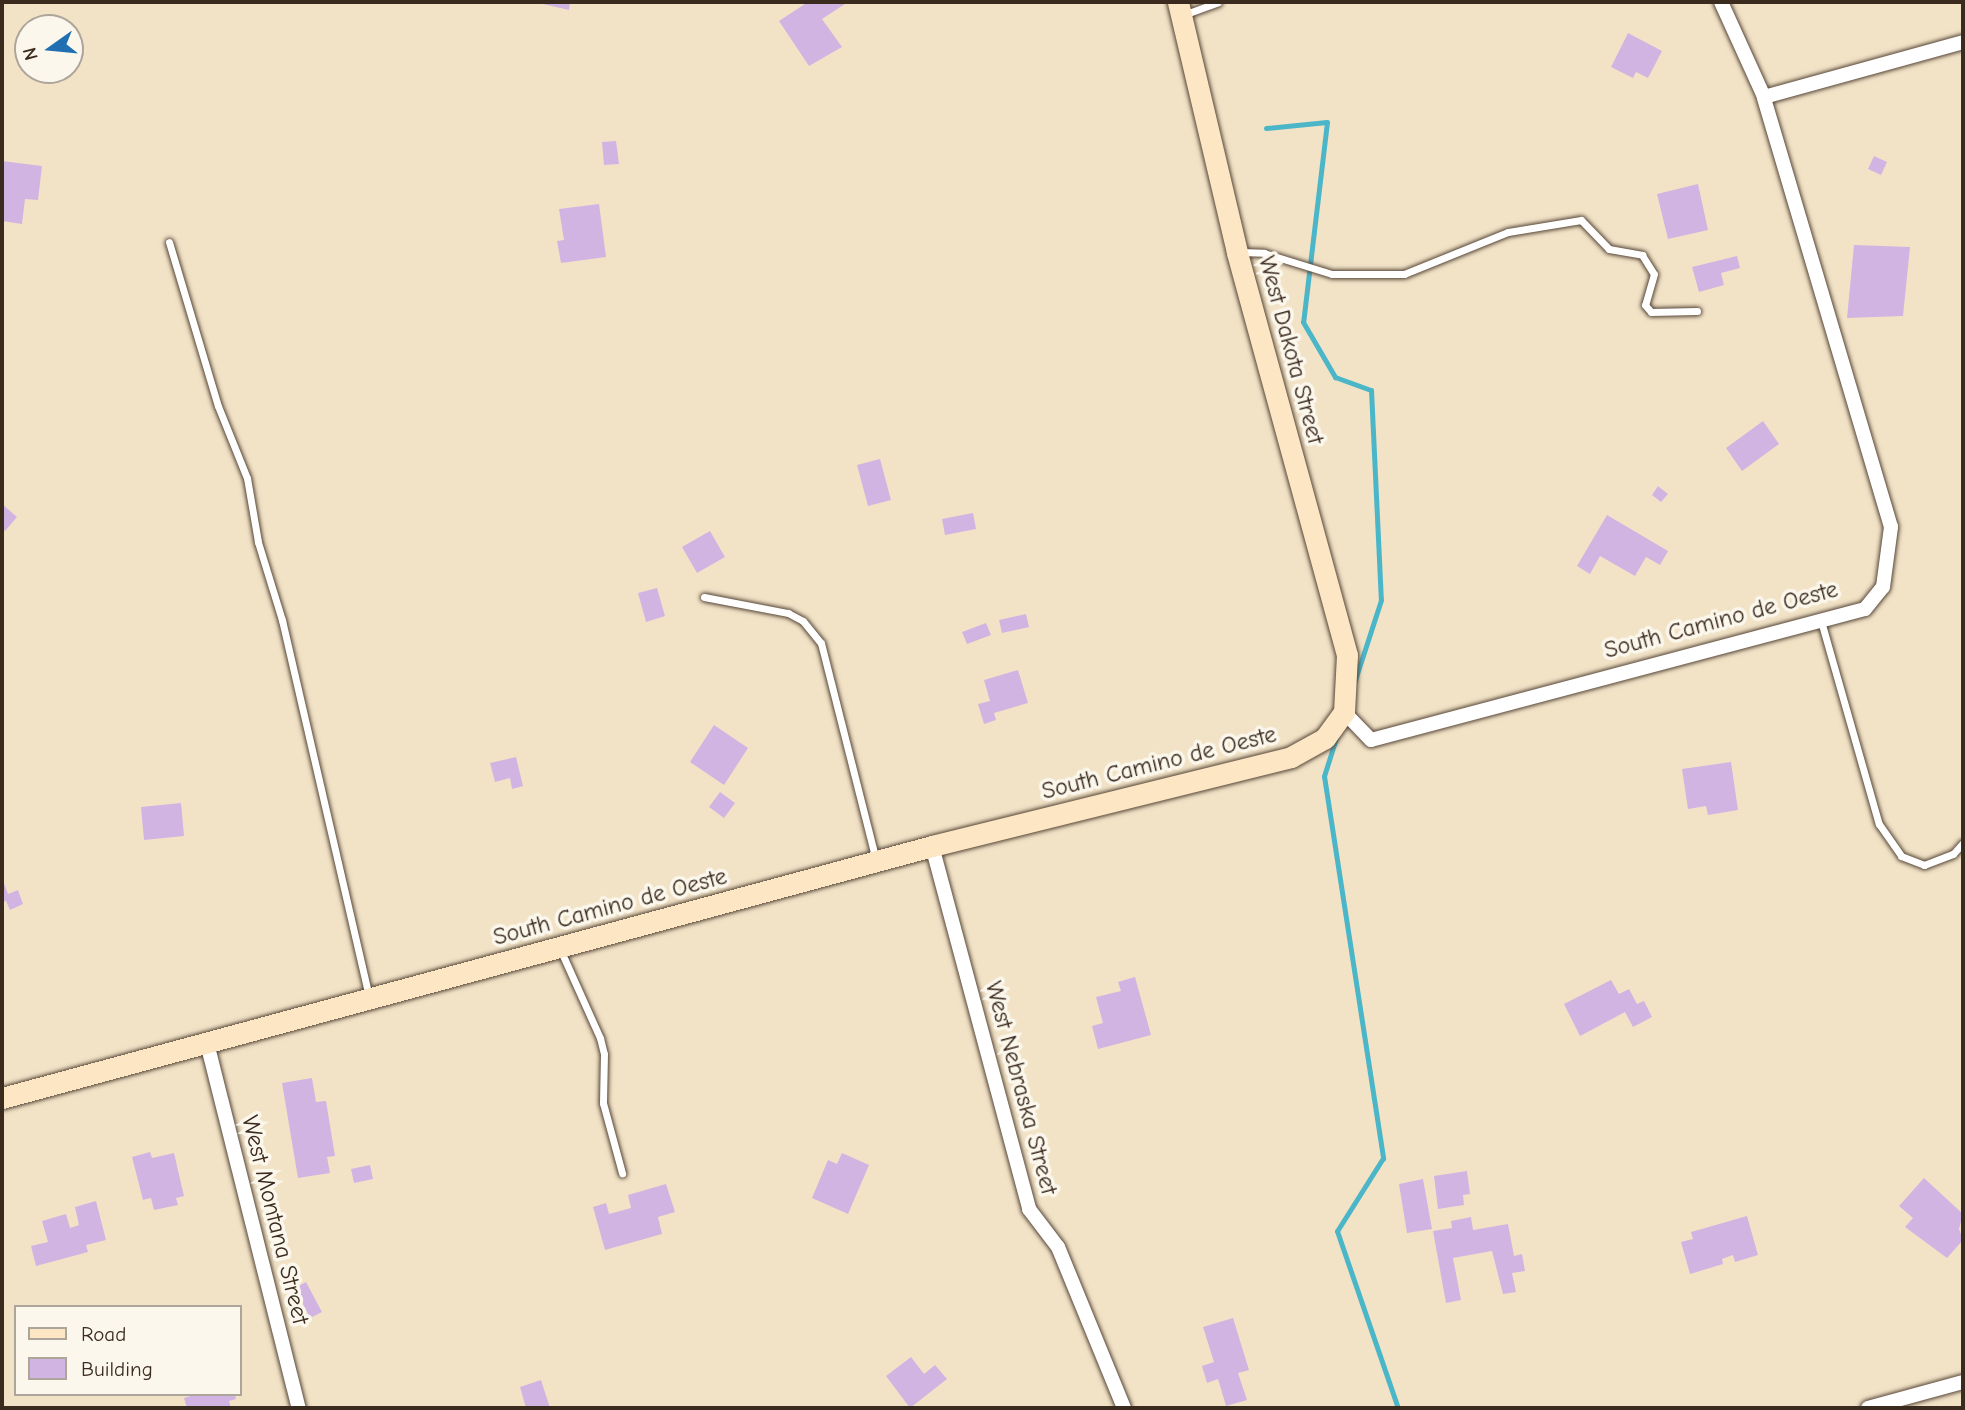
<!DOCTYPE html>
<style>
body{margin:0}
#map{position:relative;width:1965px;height:1410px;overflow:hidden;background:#f2e3c7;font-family:"Comic Neue",sans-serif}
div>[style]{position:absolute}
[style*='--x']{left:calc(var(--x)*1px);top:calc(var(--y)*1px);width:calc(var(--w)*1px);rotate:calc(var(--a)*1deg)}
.stream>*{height:5px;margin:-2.5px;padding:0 2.5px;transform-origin:2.5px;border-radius:2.5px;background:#4cb6c9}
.building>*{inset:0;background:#d2b4e3}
.roads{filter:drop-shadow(0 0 2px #564637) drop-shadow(0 0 2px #564637)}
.lane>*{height:7px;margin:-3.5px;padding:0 3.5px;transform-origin:3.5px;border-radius:3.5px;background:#fff}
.street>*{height:14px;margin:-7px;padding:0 7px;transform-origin:7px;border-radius:7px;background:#fff}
.secondary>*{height:21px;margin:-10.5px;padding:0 10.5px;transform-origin:10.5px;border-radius:10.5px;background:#fce6c4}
span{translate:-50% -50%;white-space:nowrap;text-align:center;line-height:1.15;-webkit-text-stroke:7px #fbf7ec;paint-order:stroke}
.street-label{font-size:24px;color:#3b2a1e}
.frame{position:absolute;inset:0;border:4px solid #3b2a1e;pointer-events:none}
.legend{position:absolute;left:14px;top:1305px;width:228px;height:91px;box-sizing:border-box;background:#fbf7ec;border:2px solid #aea59a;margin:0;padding:9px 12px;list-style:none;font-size:21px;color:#3b2a1e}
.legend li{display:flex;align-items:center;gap:14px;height:35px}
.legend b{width:35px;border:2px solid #aea59a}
.north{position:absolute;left:14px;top:14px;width:70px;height:70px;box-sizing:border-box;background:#fbf7ec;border:2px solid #aea59a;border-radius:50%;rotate:255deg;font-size:19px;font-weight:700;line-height:28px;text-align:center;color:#3b2a1e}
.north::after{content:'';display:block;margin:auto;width:24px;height:32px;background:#1f6fb2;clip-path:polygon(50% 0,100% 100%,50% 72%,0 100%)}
</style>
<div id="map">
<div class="stream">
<div style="--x:1266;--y:128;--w:61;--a:-5.6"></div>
<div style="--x:1327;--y:122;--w:201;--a:96.8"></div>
<div style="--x:1303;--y:322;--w:64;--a:59.8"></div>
<div style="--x:1335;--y:377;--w:38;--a:20"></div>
<div style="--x:1371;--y:390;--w:210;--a:87.3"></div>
<div style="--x:1381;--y:600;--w:87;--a:108"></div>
<div style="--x:1337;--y:735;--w:43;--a:107.6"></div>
<div style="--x:1324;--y:776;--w:387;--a:81.2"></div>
<div style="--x:1383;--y:1158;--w:86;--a:122.2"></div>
<div style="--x:1337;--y:1231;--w:187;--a:71"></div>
</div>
<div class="building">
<div style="clip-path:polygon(534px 2px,570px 2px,569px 10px)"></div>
<div style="clip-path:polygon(808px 2px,845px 4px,822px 19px,842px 47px,809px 66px,779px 21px)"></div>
<div style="clip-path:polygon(1628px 33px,1662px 51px,1648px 78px,1636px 72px,1633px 78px,1611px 67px)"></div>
<div style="clip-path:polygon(616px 141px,619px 164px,604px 165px,602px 142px)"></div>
<div style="clip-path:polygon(1874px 156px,1887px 162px,1881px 175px,1868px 169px)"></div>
<div style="clip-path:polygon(2px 161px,42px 166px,38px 200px,25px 199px,22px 224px,2px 221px)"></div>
<div style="clip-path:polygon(1698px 184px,1708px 230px,1668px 239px,1657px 194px)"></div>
<div style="clip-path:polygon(599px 204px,606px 257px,561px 263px,557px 241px,564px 240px,559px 209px)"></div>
<div style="clip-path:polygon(1854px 245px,1910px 247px,1903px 316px,1847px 318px)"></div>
<div style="clip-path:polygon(1737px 256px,1740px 268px,1721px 273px,1724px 285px,1699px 292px,1692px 267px)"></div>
<div style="clip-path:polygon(1763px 421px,1779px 444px,1742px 471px,1726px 448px)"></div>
<div style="clip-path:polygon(880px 459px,891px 500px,868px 506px,857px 465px)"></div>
<div style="clip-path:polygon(1658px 486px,1668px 494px,1661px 502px,1652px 495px)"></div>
<div style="clip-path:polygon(2px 504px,17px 517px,5px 531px,2px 528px)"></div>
<div style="clip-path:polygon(973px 513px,976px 529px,945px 535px,942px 519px)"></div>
<div style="clip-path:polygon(1607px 515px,1668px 551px,1660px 565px,1646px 557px,1635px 576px,1600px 556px,1590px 574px,1577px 566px)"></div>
<div style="clip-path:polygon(710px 531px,725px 557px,697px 573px,682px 547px)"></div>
<div style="clip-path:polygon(657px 588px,665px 616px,646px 622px,638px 593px)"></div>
<div style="clip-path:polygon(1026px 614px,1029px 627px,1002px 633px,999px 620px)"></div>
<div style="clip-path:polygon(986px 623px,991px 635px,967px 644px,962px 632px)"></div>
<div style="clip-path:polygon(1018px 670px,1028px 703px,994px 713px,996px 720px,984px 724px,978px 704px,990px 701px,984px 680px)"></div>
<div style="clip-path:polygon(714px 725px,748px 748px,724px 785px,690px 762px)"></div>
<div style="clip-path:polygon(516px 757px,523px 786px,512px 789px,510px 778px,495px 782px,490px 763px)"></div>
<div style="clip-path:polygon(1731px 762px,1738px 810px,1708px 815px,1706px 806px,1688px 809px,1682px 769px)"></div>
<div style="clip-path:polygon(720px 792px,735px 803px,724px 818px,709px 807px)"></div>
<div style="clip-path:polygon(181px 803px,184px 836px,144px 840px,141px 807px)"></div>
<div style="clip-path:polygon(2px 878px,8px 894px,18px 890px,23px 904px,10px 910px,6px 901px,2px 902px)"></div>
<div style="clip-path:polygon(1135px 977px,1151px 1035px,1098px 1049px,1092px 1026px,1103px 1023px,1096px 997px,1121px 991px,1118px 982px)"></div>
<div style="clip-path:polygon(1611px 980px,1619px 994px,1629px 989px,1637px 1004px,1644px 1001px,1652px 1017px,1633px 1027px,1625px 1012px,1580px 1036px,1564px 1004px)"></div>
<div style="clip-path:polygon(312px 1078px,316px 1102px,326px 1101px,335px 1156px,327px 1157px,330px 1173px,298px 1178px,282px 1083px)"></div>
<div style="clip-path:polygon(150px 1152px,152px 1158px,174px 1153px,184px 1196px,176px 1198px,178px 1205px,154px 1210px,151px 1198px,143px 1200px,132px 1157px)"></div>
<div style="clip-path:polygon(842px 1153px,869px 1165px,848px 1214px,812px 1198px,828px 1160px,837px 1164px)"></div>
<div style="clip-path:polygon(370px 1165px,373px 1179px,354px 1183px,351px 1169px)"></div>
<div style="clip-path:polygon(1467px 1171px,1470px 1194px,1463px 1195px,1464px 1205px,1438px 1209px,1434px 1176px)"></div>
<div style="clip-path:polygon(1924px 1178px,1963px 1214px,1959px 1229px,1963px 1240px,1947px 1258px,1905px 1227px,1913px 1218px,1899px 1206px)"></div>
<div style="clip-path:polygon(1423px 1179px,1432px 1229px,1407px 1233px,1399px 1184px)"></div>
<div style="clip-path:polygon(666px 1184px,675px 1212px,658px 1217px,662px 1234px,605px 1250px,593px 1207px,606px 1203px,609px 1214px,631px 1208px,628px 1195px)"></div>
<div style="clip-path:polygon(96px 1201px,106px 1240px,86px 1245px,88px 1252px,36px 1266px,31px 1246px,48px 1242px,42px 1221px,66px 1214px,70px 1228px,79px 1225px,75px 1207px)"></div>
<div style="clip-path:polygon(1747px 1216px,1758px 1255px,1735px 1262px,1733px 1255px,1722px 1259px,1723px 1264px,1690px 1274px,1681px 1242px,1693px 1239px,1691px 1232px)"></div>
<div style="clip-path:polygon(1471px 1217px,1473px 1230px,1508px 1224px,1514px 1256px,1522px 1254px,1525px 1271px,1512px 1273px,1516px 1292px,1503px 1294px,1492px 1251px,1453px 1258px,1461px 1300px,1446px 1303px,1433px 1231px,1452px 1228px,1451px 1221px)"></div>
<div style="clip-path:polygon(306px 1282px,322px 1312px,310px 1318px,295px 1288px)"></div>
<div style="clip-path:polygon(1233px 1318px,1249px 1370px,1238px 1373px,1247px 1400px,1226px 1406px,1218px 1379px,1207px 1383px,1202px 1366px,1214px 1362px,1203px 1327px)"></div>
<div style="clip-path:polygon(911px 1357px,924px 1374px,935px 1365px,947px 1379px,910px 1408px,886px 1376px)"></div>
<div style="clip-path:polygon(541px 1380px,550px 1408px,526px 1408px,520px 1387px)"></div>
<div style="clip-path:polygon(197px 1394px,235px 1394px,236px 1399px,229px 1401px,231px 1408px,187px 1408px,184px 1398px)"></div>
</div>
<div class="roads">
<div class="lane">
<div style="--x:1183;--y:15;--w:37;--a:-20"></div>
<div style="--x:169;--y:242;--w:171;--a:73.4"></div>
<div style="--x:218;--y:406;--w:78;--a:68.1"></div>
<div style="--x:247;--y:478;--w:65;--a:80.2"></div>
<div style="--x:258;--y:542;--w:82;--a:72.9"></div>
<div style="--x:282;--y:620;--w:386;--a:77"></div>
<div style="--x:1240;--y:252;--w:24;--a:2"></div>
<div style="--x:1264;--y:253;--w:71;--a:17.2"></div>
<div style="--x:1332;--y:274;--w:72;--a:0"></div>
<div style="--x:1404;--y:274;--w:112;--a:-22"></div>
<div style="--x:1508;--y:232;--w:74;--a:-9.3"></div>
<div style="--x:1581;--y:220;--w:40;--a:46"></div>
<div style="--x:1609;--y:249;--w:34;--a:10"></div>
<div style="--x:1642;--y:255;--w:22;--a:58"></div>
<div style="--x:1654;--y:274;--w:32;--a:106"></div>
<div style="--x:1645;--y:305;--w:9;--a:49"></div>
<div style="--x:1651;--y:312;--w:46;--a:-1.2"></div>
<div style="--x:704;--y:597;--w:86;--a:10.8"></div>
<div style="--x:788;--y:613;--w:17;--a:28"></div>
<div style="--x:803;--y:621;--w:28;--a:51"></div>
<div style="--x:821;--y:643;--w:221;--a:75.8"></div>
<div style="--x:1821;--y:621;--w:211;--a:74.1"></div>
<div style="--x:1879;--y:824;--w:39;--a:55"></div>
<div style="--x:1901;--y:856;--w:25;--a:21"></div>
<div style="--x:1924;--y:865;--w:31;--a:-21"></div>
<div style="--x:1953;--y:854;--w:15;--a:-48"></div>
<div style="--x:560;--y:949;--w:98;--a:65.8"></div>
<div style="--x:600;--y:1038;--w:16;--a:76"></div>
<div style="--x:604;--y:1054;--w:49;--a:91.2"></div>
<div style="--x:603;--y:1103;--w:73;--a:74.8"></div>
</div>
<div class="street">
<div style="--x:1721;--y:2;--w:104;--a:65.6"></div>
<div style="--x:1764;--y:97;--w:206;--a:-15.4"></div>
<div style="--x:1344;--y:712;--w:39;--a:46"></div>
<div style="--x:1371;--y:740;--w:511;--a:-14.85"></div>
<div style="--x:1865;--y:609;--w:28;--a:-51"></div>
<div style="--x:1883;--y:587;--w:61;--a:-82.4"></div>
<div style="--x:1891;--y:527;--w:448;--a:-106.5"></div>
<div style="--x:932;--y:846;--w:376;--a:75"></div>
<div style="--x:1029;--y:1209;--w:48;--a:52.7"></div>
<div style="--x:1058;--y:1247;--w:174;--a:67.7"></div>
<div style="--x:207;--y:1043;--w:376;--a:75.9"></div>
<div style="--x:1868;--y:1408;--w:98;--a:-15.3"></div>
</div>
<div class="secondary">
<div style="--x:2;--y:1098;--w:964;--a:-15.16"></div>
<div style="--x:932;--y:846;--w:370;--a:-13.9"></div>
<div style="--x:1291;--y:757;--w:39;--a:-29"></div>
<div style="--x:1325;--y:738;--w:32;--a:-54"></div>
<div style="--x:1344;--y:712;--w:57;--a:-87"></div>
<div style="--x:1347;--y:655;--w:418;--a:-105.3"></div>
<div style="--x:1237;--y:252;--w:257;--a:-103.3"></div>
</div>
</div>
<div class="street-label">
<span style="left:1291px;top:350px;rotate:75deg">West Dakota Street</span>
<span style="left:1721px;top:620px;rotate:-15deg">South Camino de Oeste</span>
<span style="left:1159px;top:763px;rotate:-14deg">South Camino de Oeste</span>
<span style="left:610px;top:907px;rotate:-15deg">South Camino de Oeste</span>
<span style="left:1021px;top:1088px;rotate:75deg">West Nebraska Street</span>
<span style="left:275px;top:1220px;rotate:76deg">West Montana Street</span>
</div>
<div class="frame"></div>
<ul class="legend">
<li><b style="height:9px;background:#fce6c4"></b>Road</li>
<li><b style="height:19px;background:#d2b4e3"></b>Building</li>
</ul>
<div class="north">N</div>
</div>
